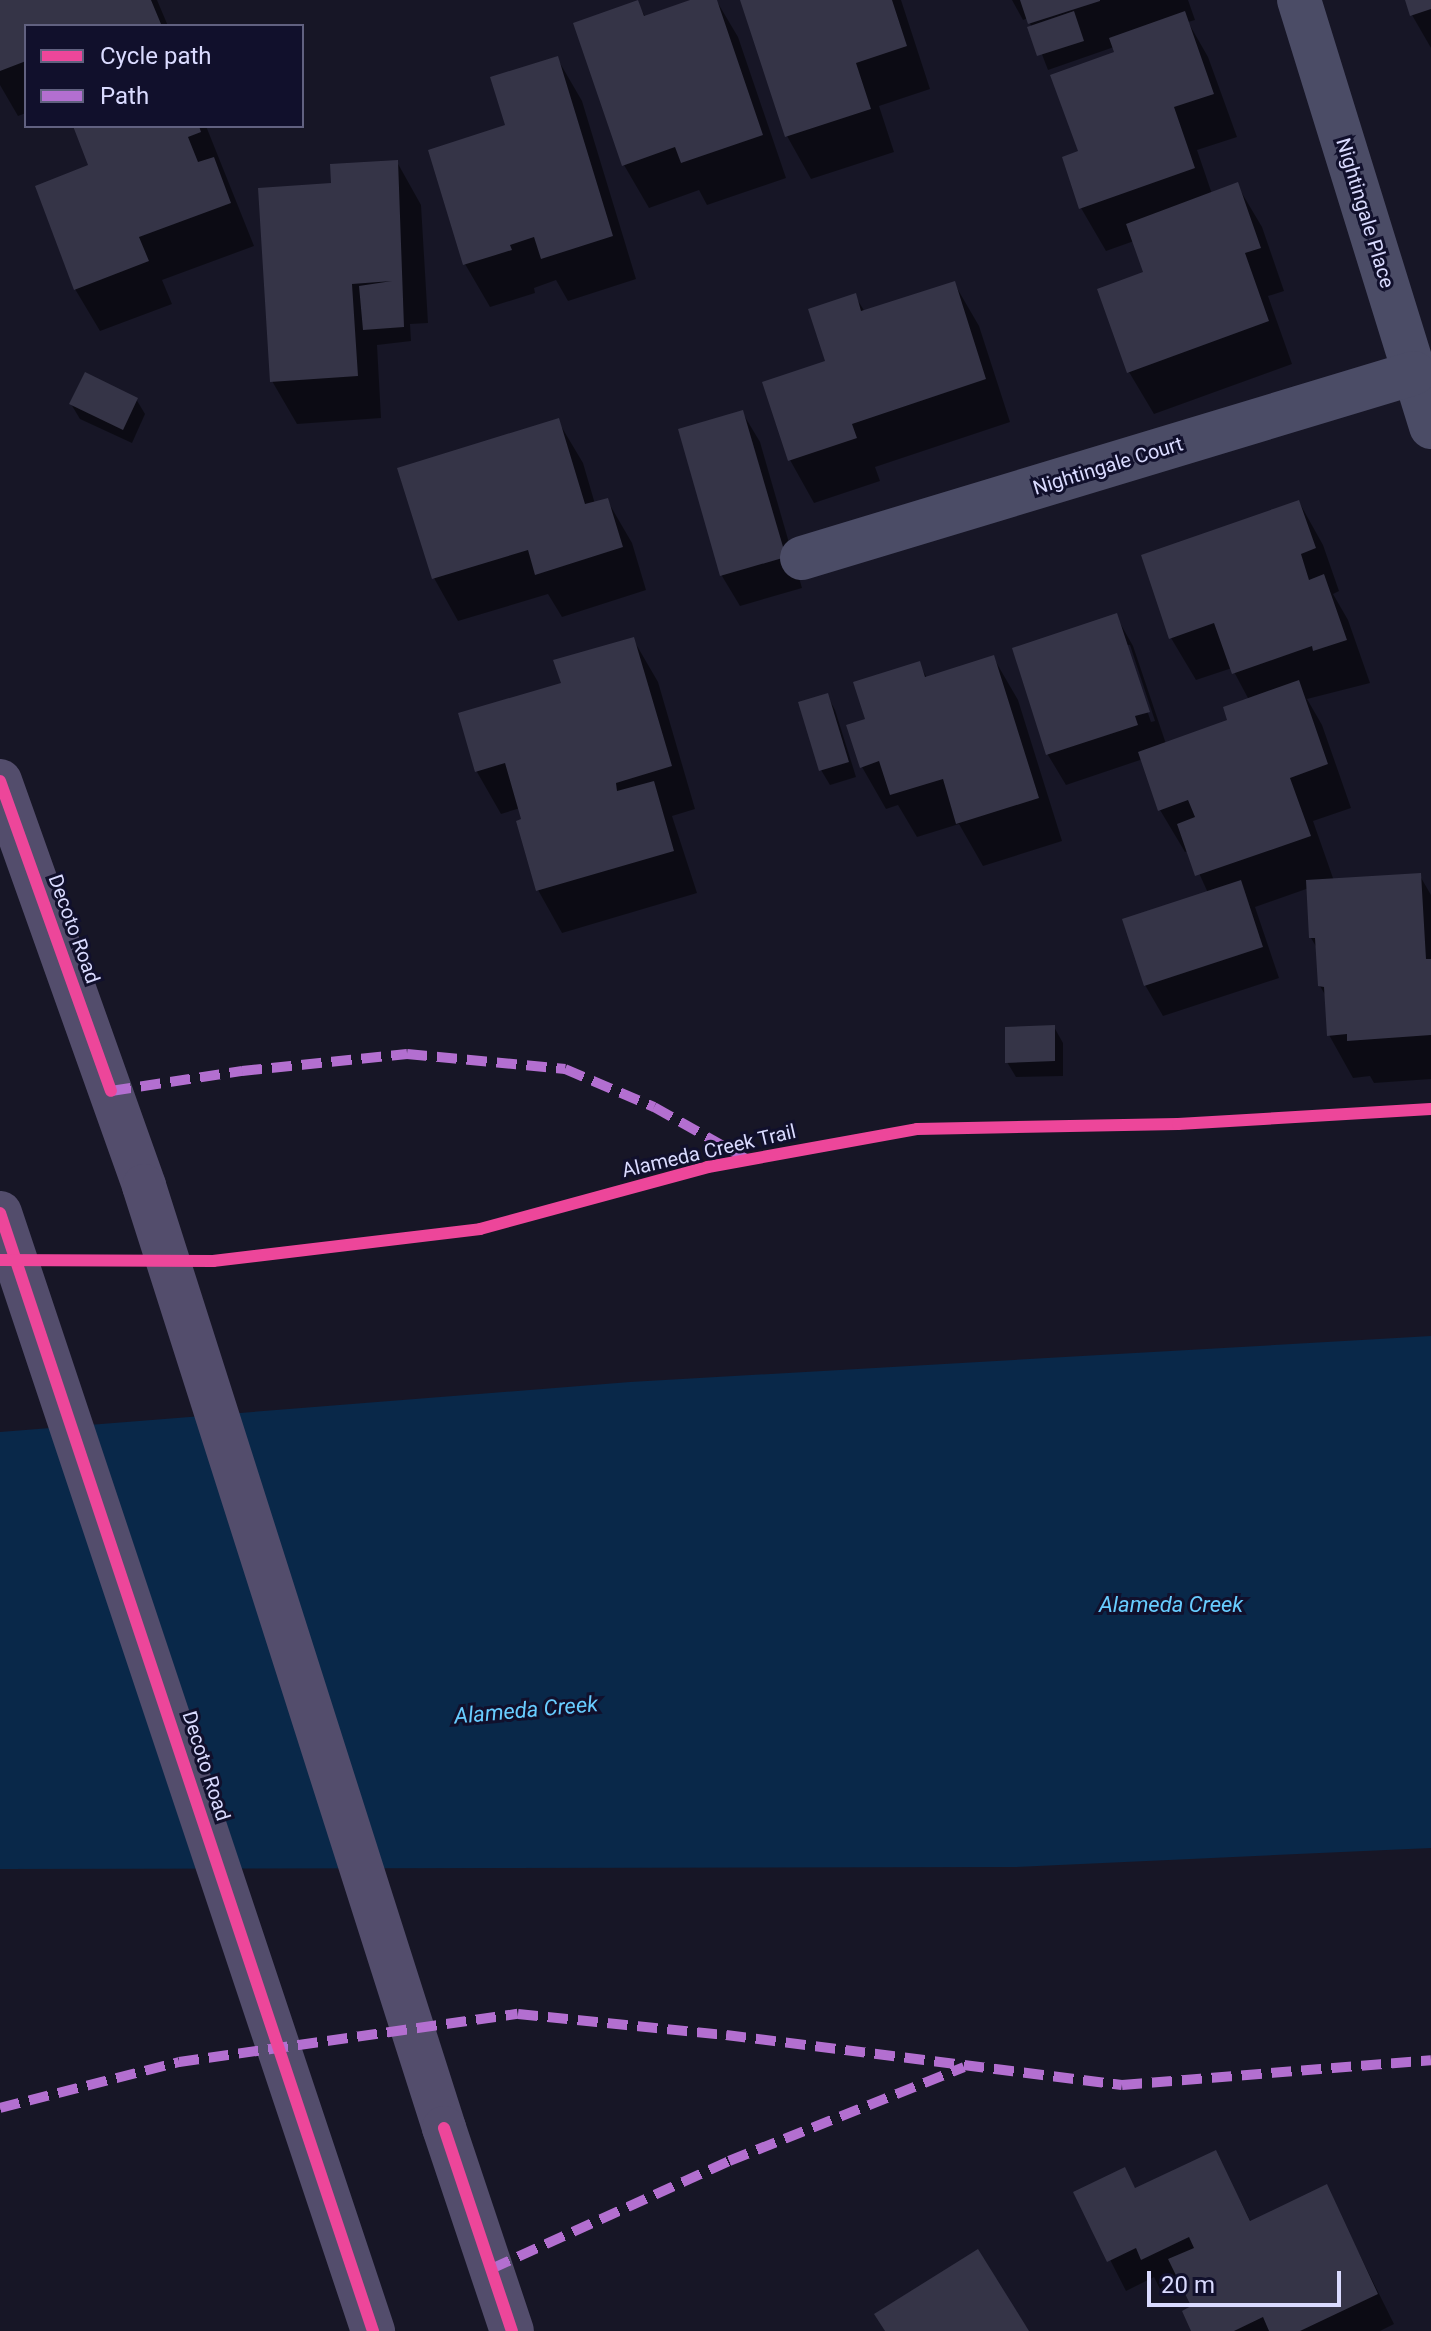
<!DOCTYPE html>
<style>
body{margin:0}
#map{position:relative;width:1431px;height:2331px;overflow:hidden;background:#171626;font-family:Roboto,sans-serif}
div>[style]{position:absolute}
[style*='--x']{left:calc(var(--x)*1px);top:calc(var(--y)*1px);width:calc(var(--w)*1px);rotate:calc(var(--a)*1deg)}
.water>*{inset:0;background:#092849}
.shadow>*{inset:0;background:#0007}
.building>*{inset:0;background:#353447}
.path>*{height:5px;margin-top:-2.5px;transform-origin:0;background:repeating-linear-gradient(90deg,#4a5d6a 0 4px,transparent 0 10px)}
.street>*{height:44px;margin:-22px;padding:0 22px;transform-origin:22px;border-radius:22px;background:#4b4c66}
.primary>*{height:44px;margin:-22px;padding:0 22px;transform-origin:22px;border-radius:22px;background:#534d6c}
.quiet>*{height:10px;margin-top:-5px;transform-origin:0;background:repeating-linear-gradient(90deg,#b36fd0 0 20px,transparent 0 30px)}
.cycleway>*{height:12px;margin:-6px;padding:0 6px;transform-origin:6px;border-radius:6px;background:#ed469a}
span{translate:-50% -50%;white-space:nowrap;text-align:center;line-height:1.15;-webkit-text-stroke:6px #11102c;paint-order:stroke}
.street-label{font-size:20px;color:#dadbff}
.water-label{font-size:22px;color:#68cdff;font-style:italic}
.legend{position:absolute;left:24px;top:24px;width:280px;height:104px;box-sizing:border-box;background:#11102c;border:2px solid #616180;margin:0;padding:10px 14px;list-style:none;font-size:24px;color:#dadbff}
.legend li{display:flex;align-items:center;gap:16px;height:40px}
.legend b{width:40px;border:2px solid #616180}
.scale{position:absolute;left:1147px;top:2271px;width:194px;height:36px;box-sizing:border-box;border:4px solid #dadbff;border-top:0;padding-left:10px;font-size:24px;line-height:28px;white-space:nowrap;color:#dadbff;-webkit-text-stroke:6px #11102c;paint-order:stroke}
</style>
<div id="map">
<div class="water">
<div style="clip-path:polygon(1431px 1336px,1431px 1848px,1016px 1867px,0 1869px,0 1432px,630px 1382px)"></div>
</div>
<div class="shadow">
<div style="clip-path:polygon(0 0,157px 0,168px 26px,26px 26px,26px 113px,18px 116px,0 85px)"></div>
<div style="clip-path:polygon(696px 0,716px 0,738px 37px,786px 178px,707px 205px,699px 190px,649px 208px,624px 165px,637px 2px,646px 18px)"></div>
<div style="clip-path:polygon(742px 0,901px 0,930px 89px,879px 106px,894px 152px,811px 179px,787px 136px)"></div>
<div style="clip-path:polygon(1012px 0,1188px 0,1195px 20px,1188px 22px,1208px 57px,1237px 137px,1197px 150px,1212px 194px,1237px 185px,1262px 227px,1284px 291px,1268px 296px,1292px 364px,1154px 414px,1129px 372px,1146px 274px,1134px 241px,1106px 251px,1081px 208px,1080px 152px,1116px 53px,1114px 47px,1048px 70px,1028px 18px,1023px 20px)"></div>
<div style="clip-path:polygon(1407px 0,1431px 0,1431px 48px,1412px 15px)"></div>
<div style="clip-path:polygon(557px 58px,582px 101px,636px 279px,568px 301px,556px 280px,534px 288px,535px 293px,490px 307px,465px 264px,508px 127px)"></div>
<div style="clip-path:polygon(76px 126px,206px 126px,254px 246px,162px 280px,172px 304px,100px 331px,75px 289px,91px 166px)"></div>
<div style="clip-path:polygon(397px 162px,421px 205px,428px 323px,410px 324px,411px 341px,377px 345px,381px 418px,297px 424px,272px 381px,333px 185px)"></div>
<div style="clip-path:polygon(954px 283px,979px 326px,1010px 422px,875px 467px,880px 481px,814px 503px,790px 460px,855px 296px,865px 312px)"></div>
<div style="clip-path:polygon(136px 399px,145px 414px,132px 443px,80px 419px,71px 404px)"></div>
<div style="clip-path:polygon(742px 412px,760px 442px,802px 588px,740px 606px,722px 576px,681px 431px)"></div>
<div style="clip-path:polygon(558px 421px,583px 463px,595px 504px,607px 500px,632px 543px,646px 590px,562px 617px,548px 594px,458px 621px,434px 578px)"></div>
<div style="clip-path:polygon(evenodd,1299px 502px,1323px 545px,1339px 591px,1333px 594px,1348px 620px,1370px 683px,1307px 699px,1322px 725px,1351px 808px,1313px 821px,1334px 881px,1420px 876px,1431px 895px,1431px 1079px,1374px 1083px,1370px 1076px,1353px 1078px,1329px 1035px,1327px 998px,1320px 986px,1317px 948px,1311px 938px,1309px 888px,1255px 907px,1279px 978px,1163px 1016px,1145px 985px,1208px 893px,1189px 851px,1185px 852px,1160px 810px,1143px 759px,1066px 785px,1048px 755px,1014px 649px,1116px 616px,1133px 646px,1166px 744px,1230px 721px,1249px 700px,1232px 668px,1196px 680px,1171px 638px,1299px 502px,1125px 645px,1130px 645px,1155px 721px,1151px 722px,1125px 645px)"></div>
<div style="clip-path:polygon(633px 639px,658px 682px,695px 809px,672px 816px,697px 893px,562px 933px,538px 890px,520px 808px,501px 814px,477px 772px,461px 715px,563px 685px)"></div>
<div style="clip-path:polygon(993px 657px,1018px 700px,1062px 841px,983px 866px,959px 824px,917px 837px,898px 805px,886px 809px,862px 767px,867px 720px,919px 664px,927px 678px)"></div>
<div style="clip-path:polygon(827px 695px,835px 710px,856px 777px,830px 785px,821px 770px)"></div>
<div style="clip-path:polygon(1054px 1027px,1063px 1043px,1063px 1076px,1016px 1077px,1007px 1062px)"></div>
<div style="clip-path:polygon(1215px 2152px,1251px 2222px,1326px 2187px,1394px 2324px,1380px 2331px,1194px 2331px,1193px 2307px,1180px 2280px,1160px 2289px,1154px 2277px,1126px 2291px,1076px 2193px,1136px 2190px)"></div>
</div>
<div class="building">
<div style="clip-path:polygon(0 0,151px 0,161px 24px,26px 26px,26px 61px,0 71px)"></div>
<div style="clip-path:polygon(638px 0,644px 16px,690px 0,717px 0,763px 135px,681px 163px,675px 147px,622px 166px,573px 23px)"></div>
<div style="clip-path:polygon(740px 0,892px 0,907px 46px,856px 63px,871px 109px,785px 137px)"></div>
<div style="clip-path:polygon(1020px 0,1100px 0,1100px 1px,1028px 24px)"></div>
<div style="clip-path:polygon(1405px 0,1431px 0,1431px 9px,1410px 16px)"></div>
<div style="clip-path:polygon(1074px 11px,1084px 41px,1037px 56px,1027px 27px)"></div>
<div style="clip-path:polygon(1185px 11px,1214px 94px,1174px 107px,1195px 168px,1079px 209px,1062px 157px,1078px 151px,1050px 75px,1114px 52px,1109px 38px)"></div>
<div style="clip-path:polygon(558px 56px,613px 236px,541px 259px,534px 237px,510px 245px,512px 250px,463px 265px,428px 150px,505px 125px,490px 77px)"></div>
<div style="clip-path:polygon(73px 126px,199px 126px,201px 132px,188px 137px,198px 162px,214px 157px,231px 203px,139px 237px,149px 261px,74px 290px,35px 186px,88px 165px)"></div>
<div style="clip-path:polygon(398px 160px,404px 327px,363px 330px,359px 286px,392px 281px,352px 284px,358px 376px,270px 382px,258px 188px,331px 183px,330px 164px)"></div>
<div style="clip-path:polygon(1238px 182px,1261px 248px,1245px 253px,1269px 321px,1127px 373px,1097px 289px,1143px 272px,1126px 224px)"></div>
<div style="clip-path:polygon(955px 281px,986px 379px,852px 424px,857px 438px,788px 461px,762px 382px,825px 361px,808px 309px,856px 293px,861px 311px)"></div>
<div style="clip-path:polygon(85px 372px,138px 398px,123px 430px,69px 404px)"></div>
<div style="clip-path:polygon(743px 410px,786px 557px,720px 576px,678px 429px)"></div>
<div style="clip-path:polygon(559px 418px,585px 504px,608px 498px,623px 547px,535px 575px,528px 550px,432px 579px,397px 468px)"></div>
<div style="clip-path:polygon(1299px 500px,1316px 548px,1301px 554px,1309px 580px,1324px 574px,1347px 640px,1313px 651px,1312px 646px,1232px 674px,1214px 623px,1169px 639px,1141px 555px)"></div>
<div style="clip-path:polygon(1117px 613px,1150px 712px,1135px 716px,1138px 725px,1046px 755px,1012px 648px)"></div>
<div style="clip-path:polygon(634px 637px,672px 766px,616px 783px,617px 791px,654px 781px,674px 851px,536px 891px,516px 821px,521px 819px,505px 763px,475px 772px,458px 713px,561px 683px,553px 660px)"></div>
<div style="clip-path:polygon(994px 655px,1039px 798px,956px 824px,943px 779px,890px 795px,879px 761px,860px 768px,846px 725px,865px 719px,853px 682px,920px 661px,925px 677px)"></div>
<div style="clip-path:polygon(1299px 680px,1328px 764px,1290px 778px,1311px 836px,1195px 876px,1177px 824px,1195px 817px,1188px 800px,1158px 811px,1138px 752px,1227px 720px,1223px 707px)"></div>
<div style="clip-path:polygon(828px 693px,849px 762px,819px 771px,798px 702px)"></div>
<div style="clip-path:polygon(1421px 873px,1426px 959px,1431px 959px,1431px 1035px,1347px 1041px,1347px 1034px,1327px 1036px,1324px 987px,1318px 986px,1315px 938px,1309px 938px,1306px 880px)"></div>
<div style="clip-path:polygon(1241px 880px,1263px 947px,1144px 986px,1122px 919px)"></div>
<div style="clip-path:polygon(1055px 1025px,1055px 1061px,1005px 1063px,1005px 1027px)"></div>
<div style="clip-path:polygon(1216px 2150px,1250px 2221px,1327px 2184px,1378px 2294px,1300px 2331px,1269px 2331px,1263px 2317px,1234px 2331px,1191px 2331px,1182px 2311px,1191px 2306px,1168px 2259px,1194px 2248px,1189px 2237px,1141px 2260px,1136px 2248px,1107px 2262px,1073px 2192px,1125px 2167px,1135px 2188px)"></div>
<div style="clip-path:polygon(978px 2249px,1029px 2331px,885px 2331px,874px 2314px)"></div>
</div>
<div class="path">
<div style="--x:226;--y:1260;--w:256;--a:-7"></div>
<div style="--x:480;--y:1229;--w:236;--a:-15.2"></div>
<div style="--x:708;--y:1167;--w:212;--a:-10.3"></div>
<div style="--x:917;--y:1129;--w:261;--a:-1.1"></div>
<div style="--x:1178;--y:1124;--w:253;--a:-3.4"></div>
<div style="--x:74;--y:1261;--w:34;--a:0"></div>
</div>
<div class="street">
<div style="--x:1299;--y:0;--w:447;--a:72.8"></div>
<div style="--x:802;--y:558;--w:639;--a:-16.82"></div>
</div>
<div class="primary">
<div style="--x:0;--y:781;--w:430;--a:70.4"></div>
<div style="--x:144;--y:1186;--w:989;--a:72.33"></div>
<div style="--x:444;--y:2128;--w:214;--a:71.5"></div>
<div style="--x:0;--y:1213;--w:1179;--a:71.55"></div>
</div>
<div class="quiet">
<div style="--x:111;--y:1091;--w:133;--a:-8.7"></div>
<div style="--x:242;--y:1071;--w:166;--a:-5.9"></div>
<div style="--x:407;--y:1054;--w:159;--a:5.4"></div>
<div style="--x:565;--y:1069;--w:97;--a:23.1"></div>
<div style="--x:654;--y:1107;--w:108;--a:29.4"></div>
<div style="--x:0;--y:2108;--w:185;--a:-14.4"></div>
<div style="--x:179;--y:2062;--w:342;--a:-8.1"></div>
<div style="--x:518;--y:2014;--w:209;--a:5.8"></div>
<div style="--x:726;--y:2035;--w:399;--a:7.2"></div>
<div style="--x:1122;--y:2085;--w:310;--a:-4.6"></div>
<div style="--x:491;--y:2269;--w:261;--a:-24.4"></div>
<div style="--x:729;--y:2161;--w:253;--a:-21.8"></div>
</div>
<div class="cycleway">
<div style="--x:0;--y:781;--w:329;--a:70.3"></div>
<div style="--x:0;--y:1213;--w:1179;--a:71.55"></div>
<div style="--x:0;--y:1260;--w:213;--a:0.3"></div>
<div style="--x:213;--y:1261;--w:269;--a:-6.8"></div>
<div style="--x:480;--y:1229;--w:236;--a:-15.2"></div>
<div style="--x:708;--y:1167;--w:212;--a:-10.3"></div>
<div style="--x:917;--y:1129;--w:261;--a:-1.1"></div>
<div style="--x:1178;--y:1124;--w:253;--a:-3.4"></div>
<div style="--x:444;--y:2128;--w:214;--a:71.5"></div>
</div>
<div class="street-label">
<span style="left:1365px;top:213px;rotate:73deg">Nightingale Place</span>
<span style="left:1108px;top:466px;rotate:-17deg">Nightingale Court</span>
<span style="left:74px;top:929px;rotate:70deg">Decoto Road</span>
<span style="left:709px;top:1151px;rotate:-13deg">Alameda Creek Trail</span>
<span style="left:206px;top:1766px;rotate:72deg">Decoto Road</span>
</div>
<div class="water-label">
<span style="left:1171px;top:1605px">Alameda Creek</span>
<span style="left:526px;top:1710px;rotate:-5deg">Alameda Creek</span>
</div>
<ul class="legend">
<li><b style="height:10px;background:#ed469a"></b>Cycle path</li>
<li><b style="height:10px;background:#b36fd0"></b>Path</li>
</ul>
<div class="scale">20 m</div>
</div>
